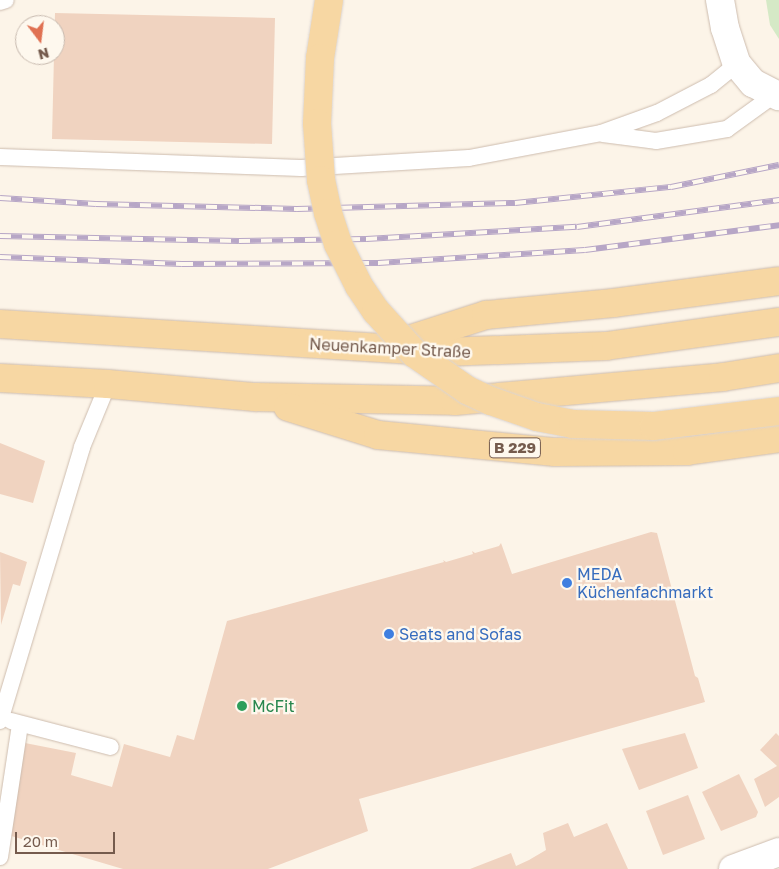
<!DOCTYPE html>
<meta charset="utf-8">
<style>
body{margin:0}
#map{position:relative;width:779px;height:869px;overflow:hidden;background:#fcf4e8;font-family:"Golos Text",sans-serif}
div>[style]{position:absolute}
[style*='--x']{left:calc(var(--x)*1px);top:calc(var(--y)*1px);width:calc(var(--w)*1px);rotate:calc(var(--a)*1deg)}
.green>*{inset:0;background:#d5e9c6}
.building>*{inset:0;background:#f0d3c0}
.roads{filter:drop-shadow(0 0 1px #cdbcae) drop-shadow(0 0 1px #cdbcae)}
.service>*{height:16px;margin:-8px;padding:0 8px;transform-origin:8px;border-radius:8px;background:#fff}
.minor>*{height:28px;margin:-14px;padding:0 14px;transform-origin:14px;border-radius:14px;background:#fff}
.tertiary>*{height:28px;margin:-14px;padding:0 14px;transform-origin:14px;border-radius:14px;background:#fff}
.primary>*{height:28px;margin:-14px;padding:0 14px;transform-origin:14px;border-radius:14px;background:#f7d7a3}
.rail>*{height:5.5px;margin-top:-2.75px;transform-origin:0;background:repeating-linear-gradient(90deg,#fef8ee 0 11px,#b7a6c6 0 22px);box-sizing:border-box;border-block:1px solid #b7a6c6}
.bridges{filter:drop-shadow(0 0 1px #dbd4d1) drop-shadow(0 0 1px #dbd4d1)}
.primary-bridge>*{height:28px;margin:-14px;padding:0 14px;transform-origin:14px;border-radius:14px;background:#f7d7a3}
.dots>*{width:14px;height:14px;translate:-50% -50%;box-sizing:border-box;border:2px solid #fef8ee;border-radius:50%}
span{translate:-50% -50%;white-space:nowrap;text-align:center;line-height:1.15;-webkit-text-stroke:4.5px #fef8ee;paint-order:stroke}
.shield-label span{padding:1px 4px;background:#fef8ee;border:1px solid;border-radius:4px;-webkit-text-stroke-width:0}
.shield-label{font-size:15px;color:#755b4d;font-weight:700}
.street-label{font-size:16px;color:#755b4d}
.shop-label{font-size:16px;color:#366cbe}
.left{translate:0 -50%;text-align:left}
.leisure-label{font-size:16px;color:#27864d}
.north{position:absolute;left:15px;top:15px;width:50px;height:50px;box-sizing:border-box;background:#fef8ee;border:1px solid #c7b9ae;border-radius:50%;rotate:165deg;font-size:14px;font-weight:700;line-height:20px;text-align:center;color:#755b4d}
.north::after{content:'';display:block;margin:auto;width:18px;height:22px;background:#e07152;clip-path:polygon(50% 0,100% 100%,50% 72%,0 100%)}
.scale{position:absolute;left:15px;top:832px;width:100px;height:22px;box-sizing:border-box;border:2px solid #755b4d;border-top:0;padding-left:6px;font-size:15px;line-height:18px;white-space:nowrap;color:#755b4d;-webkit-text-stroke:4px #fef8ee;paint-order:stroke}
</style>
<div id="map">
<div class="green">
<div style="clip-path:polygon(766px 0,779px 0,779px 39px,770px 25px)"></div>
</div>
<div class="building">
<div style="clip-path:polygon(55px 13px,275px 18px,272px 144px,52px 139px)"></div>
<div style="clip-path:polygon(0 443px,45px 461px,33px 503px,0 494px)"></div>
<div style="clip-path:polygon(651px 532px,657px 533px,695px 676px,698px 678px,705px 702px,359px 799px,368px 831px,268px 869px,123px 869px,8px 835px,25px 743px,76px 753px,71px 775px,112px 787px,124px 744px,170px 757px,177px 735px,194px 740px,227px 621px,444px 562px,443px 560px,446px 562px,473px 554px,472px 551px,475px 553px,499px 546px,501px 543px,512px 574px)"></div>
<div style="clip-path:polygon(0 552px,27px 562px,20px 586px,13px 584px,1px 625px)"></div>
<div style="clip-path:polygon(685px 733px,698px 768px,639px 790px,622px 749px)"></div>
<div style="clip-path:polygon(776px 733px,779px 736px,779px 797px,765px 807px,754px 779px,777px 766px,760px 750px)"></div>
<div style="clip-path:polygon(739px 774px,758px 812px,756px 817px,721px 831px,702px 792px)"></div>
<div style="clip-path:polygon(688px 795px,705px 839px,663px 855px,646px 811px)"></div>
<div style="clip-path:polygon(568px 823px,574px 837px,607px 823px,628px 869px,470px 869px,511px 853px,516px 866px,529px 860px,546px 850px,543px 833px)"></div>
</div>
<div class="roads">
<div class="service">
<div style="--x:0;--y:2;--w:6;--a:-18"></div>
<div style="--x:603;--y:134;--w:53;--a:7.5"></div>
<div style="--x:656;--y:141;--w:72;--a:-9.6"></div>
<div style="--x:727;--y:129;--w:58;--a:-35.9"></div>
<div style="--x:0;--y:157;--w:301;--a:2.1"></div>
<div style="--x:301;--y:168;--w:168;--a:-3.4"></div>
<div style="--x:469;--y:158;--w:134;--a:-10.7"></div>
<div style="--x:601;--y:133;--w:59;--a:-19.7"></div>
<div style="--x:657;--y:113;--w:61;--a:-27.4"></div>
<div style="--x:711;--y:85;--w:33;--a:-39"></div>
<div style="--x:0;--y:721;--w:286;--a:-73.3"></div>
<div style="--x:82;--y:447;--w:68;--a:-67.6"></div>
<div style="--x:11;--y:721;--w:103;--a:14.6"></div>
<div style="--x:0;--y:857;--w:134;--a:-81.4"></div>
</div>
<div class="minor">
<div style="--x:733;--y:869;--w:49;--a:-20.3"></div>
</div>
<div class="tertiary">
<div style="--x:720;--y:0;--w:28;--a:80"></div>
<div style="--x:725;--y:28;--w:38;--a:72"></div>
<div style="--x:737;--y:64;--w:25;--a:50"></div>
<div style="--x:753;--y:83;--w:29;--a:27"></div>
</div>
<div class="primary">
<div style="--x:0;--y:324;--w:446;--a:3.6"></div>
<div style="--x:445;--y:352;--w:161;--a:-2.1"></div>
<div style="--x:606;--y:346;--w:175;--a:-7.9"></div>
<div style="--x:395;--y:344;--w:96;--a:-17.7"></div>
<div style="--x:486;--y:315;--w:128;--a:-5.4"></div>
<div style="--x:613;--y:303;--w:167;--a:-7.5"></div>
<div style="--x:0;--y:378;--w:108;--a:3.2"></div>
<div style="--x:108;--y:384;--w:148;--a:5.1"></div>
<div style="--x:255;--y:397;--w:200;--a:1.1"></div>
<div style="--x:455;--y:401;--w:269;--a:-5.1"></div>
<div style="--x:723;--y:377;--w:57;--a:-9.1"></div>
<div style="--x:288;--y:407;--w:94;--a:17.3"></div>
<div style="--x:378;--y:435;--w:178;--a:5.5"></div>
<div style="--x:555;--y:452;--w:132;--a:-0.4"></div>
<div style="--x:687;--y:451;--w:93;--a:-8"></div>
</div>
</div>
<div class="rail">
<div style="--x:0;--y:198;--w:96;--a:3.6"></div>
<div style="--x:96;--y:204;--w:201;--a:1.4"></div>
<div style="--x:297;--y:209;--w:218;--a:-1.6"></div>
<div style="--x:515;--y:203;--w:157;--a:-5.9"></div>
<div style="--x:671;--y:187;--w:110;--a:-11.5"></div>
<div style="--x:0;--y:236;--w:239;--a:1.2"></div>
<div style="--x:239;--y:241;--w:127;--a:-0.9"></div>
<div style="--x:366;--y:239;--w:211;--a:-3.3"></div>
<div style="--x:577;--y:227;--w:204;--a:-7.6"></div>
<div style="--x:0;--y:257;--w:182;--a:2.2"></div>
<div style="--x:182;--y:264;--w:196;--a:-0.3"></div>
<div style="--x:378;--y:263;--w:207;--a:-3.6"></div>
<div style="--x:585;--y:250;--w:196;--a:-7.3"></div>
</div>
<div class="bridges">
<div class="primary-bridge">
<div style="--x:329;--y:0;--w:59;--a:98.8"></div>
<div style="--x:320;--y:58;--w:65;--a:92.6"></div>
<div style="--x:317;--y:123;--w:57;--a:86"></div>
<div style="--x:321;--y:180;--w:34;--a:78"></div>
<div style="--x:328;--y:213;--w:33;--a:72"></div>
<div style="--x:338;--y:244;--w:47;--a:63.4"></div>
<div style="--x:359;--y:286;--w:30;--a:56"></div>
<div style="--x:376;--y:311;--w:58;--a:47.8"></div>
<div style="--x:415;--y:354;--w:63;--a:34.7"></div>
<div style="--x:467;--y:390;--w:26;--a:25"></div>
<div style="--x:491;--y:401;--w:49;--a:19.2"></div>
<div style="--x:537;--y:417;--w:37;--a:11"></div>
<div style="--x:573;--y:424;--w:81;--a:1.4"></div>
<div style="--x:654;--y:426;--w:126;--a:-6.8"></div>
</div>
</div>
<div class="dots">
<div style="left:567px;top:583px;background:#3f7fe0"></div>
<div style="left:389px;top:634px;background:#3f7fe0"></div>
<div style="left:242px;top:706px;background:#2e9e5b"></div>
</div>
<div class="shield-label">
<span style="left:515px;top:448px">B 229</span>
</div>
<div class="street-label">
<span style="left:390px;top:348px;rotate:3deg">Neuenkamper Straße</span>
</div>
<div class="shop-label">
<span class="left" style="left:577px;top:583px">MEDA<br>Küchenfachmarkt</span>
<span class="left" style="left:399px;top:634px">Seats and Sofas</span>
</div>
<div class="leisure-label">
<span class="left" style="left:252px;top:706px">McFit</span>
</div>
<div class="north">N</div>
<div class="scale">20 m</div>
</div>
